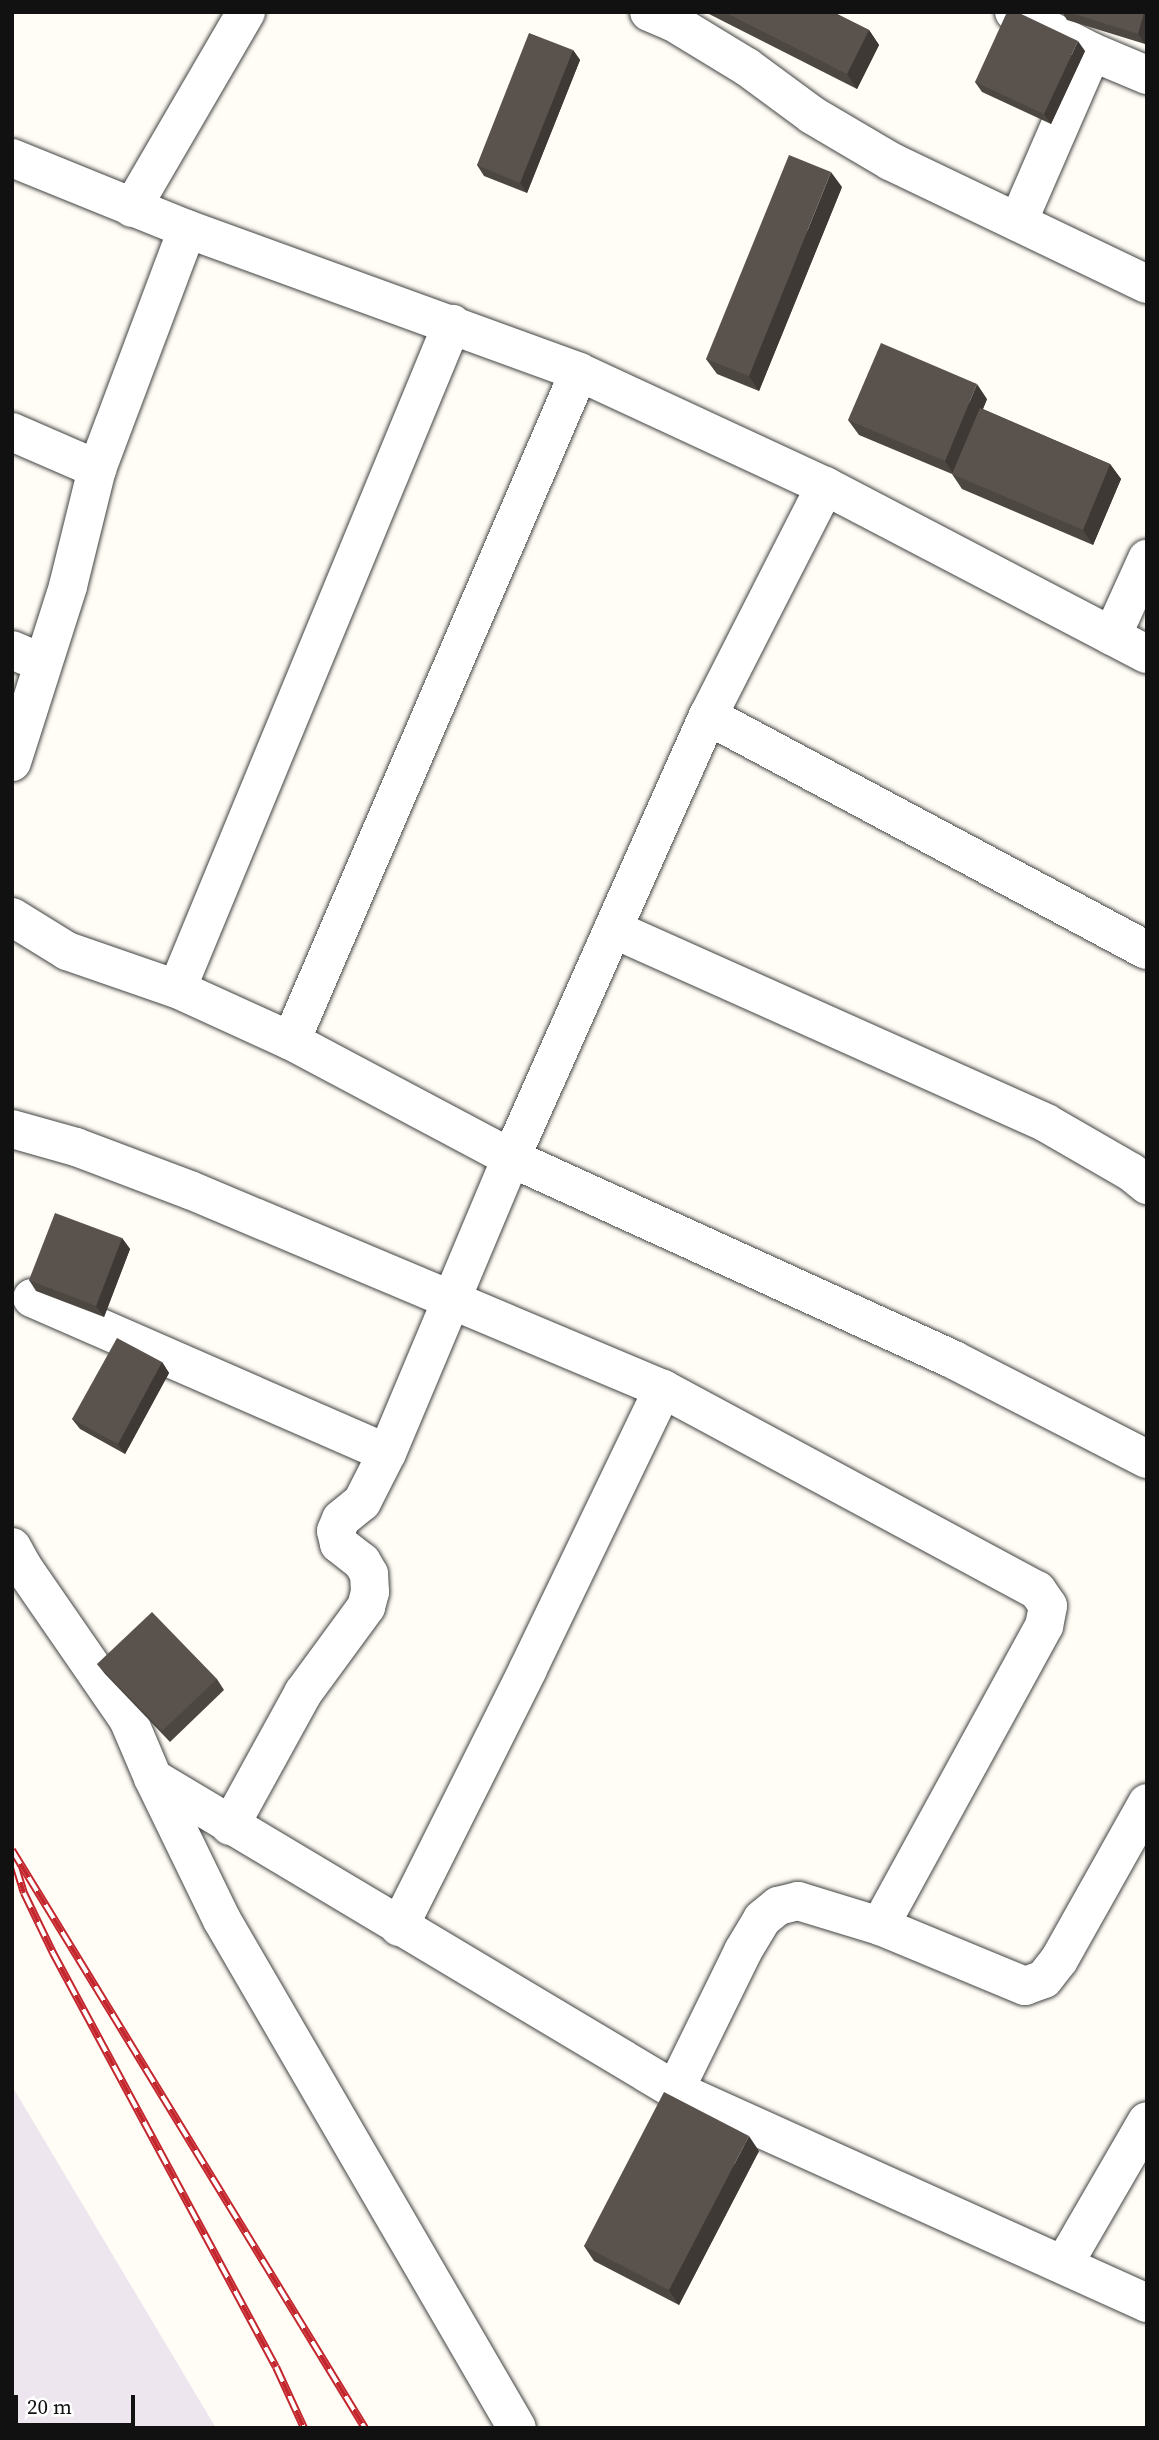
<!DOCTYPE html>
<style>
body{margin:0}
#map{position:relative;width:1159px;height:2440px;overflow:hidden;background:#fffdf5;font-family:"Source Serif 4",serif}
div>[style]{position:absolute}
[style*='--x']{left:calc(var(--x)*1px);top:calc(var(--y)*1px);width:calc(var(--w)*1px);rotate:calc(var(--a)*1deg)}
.industrial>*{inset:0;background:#eee6ef}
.roads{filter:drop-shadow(0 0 2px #444) drop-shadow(0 0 2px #444)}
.minor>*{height:38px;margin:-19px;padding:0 19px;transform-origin:19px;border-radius:19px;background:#fff}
.tertiary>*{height:38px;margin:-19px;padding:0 19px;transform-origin:19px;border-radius:19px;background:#fff}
.rail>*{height:8px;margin-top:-4px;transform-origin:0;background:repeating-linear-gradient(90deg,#fff 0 16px,#c4262e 0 32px);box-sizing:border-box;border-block:2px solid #c4262e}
.wall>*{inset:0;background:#4d4742}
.shaded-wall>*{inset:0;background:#3f3936}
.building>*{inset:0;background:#5a524d}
span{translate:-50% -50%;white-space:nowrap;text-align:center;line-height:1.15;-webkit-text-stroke:7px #fff;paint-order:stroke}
.frame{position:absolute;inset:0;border:14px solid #111;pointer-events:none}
.scale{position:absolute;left:14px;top:2395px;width:121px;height:32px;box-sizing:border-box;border:4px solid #111;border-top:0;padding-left:9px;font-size:21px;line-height:24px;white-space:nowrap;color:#111;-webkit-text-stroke:5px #fff;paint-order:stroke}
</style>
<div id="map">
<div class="industrial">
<div style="clip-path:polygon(12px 2086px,216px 2428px,12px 2428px)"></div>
</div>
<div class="roads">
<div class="minor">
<div style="--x:649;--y:12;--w:26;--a:23"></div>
<div style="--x:673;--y:22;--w:87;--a:31.3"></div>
<div style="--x:747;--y:67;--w:81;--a:36.4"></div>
<div style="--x:812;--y:115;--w:91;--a:30.5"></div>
<div style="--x:890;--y:161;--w:285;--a:25.6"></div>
<div style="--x:1014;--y:12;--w:88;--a:27.1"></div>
<div style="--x:1092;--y:52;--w:60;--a:22.7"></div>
<div style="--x:132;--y:208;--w:227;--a:-59.8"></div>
<div style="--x:1018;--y:222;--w:185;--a:-66.5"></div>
<div style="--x:12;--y:432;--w:93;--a:23.5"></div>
<div style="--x:1112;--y:636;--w:85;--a:-65.6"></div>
<div style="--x:12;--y:650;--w:33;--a:23"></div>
<div style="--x:708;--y:716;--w:497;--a:28.1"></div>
<div style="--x:12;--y:762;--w:185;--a:-72.3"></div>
<div style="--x:68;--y:586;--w:121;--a:-76.1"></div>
<div style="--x:97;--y:469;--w:256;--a:-69.4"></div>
<div style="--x:12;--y:917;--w:65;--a:31.7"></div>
<div style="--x:67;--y:951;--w:116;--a:19.1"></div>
<div style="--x:177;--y:989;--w:125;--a:24.5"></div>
<div style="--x:291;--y:1041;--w:249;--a:28"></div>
<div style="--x:511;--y:1158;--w:487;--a:24.5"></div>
<div style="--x:954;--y:1360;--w:217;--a:27.2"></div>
<div style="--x:613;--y:929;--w:474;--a:24.1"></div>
<div style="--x:1046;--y:1123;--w:98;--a:30"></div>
<div style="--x:1131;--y:1172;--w:21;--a:39"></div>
<div style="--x:177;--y:989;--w:720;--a:-67.53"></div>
<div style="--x:291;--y:1041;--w:728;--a:-66.71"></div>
<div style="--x:12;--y:1129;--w:66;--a:15.7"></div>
<div style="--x:76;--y:1147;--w:122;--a:20.7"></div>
<div style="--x:190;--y:1190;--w:513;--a:22.82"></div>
<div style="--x:663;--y:1389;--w:425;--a:28.3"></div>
<div style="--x:1037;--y:1590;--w:19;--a:55"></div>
<div style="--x:1048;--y:1606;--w:20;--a:101"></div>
<div style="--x:1044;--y:1626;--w:342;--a:118.7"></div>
<div style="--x:32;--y:1298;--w:387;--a:23.6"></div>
<div style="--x:12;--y:1547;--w:23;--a:61"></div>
<div style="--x:23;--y:1567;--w:185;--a:55.4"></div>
<div style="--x:128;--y:1719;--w:64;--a:67"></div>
<div style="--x:153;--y:1778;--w:608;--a:30.87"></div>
<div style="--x:675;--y:2090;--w:518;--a:24.29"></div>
<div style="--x:153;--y:1778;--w:158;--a:64.1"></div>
<div style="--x:222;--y:1920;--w:587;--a:59.86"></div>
<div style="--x:230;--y:1826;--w:152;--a:-61.2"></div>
<div style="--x:303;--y:1693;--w:107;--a:-53.8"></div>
<div style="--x:366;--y:1607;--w:16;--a:-75"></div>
<div style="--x:370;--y:1592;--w:18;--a:-93"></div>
<div style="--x:369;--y:1574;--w:14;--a:-120"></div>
<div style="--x:362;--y:1562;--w:29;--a:-142"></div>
<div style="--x:339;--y:1544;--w:13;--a:-103"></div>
<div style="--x:336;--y:1531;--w:13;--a:-67"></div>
<div style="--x:341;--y:1519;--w:27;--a:-39"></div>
<div style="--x:362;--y:1502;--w:55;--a:-63"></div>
<div style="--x:387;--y:1453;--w:320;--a:-67.2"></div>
<div style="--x:511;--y:1158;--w:484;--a:-66"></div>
<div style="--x:708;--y:716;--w:258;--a:-63"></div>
<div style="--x:399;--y:1927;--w:288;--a:-63.4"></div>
<div style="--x:528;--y:1669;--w:311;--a:-64.3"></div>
<div style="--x:675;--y:2090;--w:155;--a:-63.9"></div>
<div style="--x:743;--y:1951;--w:37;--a:-59"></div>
<div style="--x:762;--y:1919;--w:21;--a:-39"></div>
<div style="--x:778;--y:1906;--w:21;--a:-14"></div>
<div style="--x:798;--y:1901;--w:86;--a:17"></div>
<div style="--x:880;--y:1926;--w:157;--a:22.5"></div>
<div style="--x:1025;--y:1986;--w:20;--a:-20"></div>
<div style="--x:1044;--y:1979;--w:24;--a:-52"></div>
<div style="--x:1059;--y:1960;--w:180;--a:-60.7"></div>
<div style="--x:1064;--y:2264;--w:165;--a:-59.9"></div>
</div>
<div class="tertiary">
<div style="--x:12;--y:158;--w:189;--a:22.1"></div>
<div style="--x:187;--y:229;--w:417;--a:20"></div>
<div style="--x:579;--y:372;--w:271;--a:24.9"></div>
<div style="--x:825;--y:486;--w:363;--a:27.6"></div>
</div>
</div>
<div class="rail">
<div style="--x:12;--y:1850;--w:677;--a:58.59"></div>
<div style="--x:16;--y:1867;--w:27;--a:73"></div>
<div style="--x:24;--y:1893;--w:67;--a:64.2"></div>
<div style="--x:53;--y:1953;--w:470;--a:61.7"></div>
<div style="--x:276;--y:2367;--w:67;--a:65.3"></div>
</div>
<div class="wall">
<div style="clip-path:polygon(705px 12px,833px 12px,869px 30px,879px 45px,857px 89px)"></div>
<div style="clip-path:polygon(1062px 12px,1147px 12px,1147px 38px,1145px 44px,1067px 20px)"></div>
<div style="clip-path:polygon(573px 50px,580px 60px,527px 193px,484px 176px,477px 165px)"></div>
<div style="clip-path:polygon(1085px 51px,1051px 124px,982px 92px,975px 82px)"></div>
<div style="clip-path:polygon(842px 187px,759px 391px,717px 374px,706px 359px)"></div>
<div style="clip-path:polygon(987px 399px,983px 409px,1110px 464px,1121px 479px,1093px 545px,962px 489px,952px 474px,859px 435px,848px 420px)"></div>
<div style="clip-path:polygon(122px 1238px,130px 1249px,104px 1317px,36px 1291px,29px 1280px)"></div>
<div style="clip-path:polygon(162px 1362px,169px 1373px,125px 1454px,80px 1429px,72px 1419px)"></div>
<div style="clip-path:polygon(97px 1664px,217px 1679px,224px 1690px,170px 1742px,105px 1674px)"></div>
<div style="clip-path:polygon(759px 2151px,679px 2305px,594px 2261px,584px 2246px)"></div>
</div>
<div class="shaded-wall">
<div style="clip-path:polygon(1144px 12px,1147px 12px,1147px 38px,1145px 44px,1138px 34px)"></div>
<div style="clip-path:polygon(869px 30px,879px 45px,857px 89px,847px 74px)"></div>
<div style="clip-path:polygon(1078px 41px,1085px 51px,1051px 124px,1044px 114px)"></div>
<div style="clip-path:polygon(573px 50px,580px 60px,527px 193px,520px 183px)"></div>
<div style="clip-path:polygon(831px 172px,842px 187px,759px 391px,749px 376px)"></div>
<div style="clip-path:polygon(977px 384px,987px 399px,955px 476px,945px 461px)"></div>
<div style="clip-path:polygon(1110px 464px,1121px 479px,1093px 545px,1083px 530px)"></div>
<div style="clip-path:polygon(122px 1238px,130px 1249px,104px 1317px,96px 1306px)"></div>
<div style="clip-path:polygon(162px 1362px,169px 1373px,125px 1454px,118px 1444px)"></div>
<div style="clip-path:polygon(749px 2136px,759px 2151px,679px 2305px,669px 2290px)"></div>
</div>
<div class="building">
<div style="clip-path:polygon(724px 12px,833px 12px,869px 30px,847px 74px)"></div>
<div style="clip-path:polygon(1007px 12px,1017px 12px,1078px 41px,1044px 114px,975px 82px)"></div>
<div style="clip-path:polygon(1068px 12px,1144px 12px,1138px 34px)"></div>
<div style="clip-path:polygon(529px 33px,573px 50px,520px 183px,477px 165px)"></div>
<div style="clip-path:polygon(789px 155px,831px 172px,749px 376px,706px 359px)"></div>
<div style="clip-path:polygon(881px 343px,977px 384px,945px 461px,848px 420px)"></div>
<div style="clip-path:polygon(980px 408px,1110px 464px,1083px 530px,952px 474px)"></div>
<div style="clip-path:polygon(55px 1213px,122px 1238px,96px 1306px,29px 1280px)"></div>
<div style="clip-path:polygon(117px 1338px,162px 1362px,118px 1444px,72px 1419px)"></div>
<div style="clip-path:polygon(152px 1612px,217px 1679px,162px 1731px,97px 1664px)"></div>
<div style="clip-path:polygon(664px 2092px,749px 2136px,669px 2290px,584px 2246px)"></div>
</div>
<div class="frame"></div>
<div class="scale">20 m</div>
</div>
